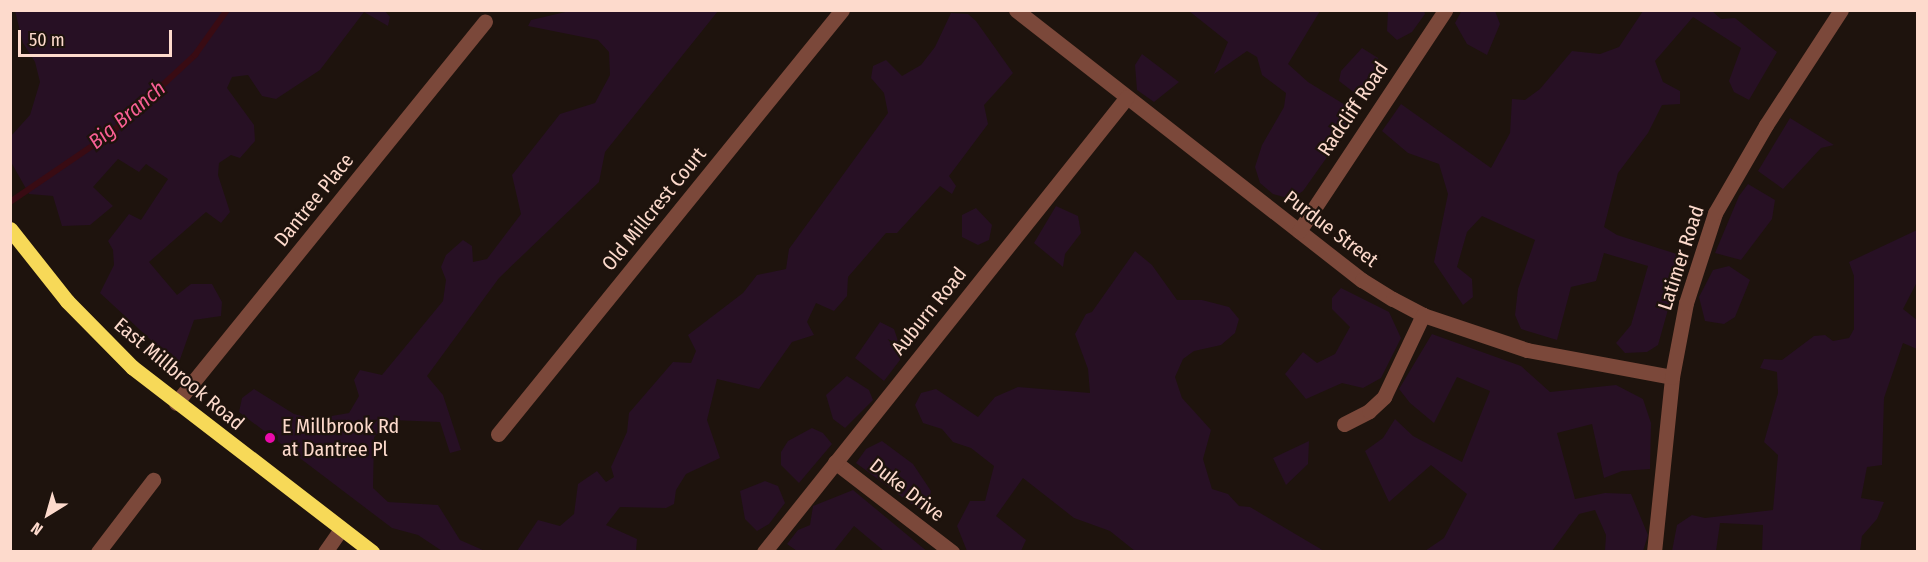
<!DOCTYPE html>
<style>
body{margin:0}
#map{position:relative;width:1928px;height:562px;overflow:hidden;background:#1e130d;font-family:"Fira Sans Condensed",sans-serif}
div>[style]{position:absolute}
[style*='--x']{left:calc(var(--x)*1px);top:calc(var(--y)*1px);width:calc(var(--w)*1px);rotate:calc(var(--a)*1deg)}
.green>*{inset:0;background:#271024}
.stream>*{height:6px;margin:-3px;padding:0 3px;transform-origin:3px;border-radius:3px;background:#390b13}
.minor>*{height:15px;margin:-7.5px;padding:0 7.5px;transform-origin:7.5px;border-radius:7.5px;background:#7b483a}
.major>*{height:15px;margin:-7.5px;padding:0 7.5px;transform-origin:7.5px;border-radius:7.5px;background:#f7d958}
.dots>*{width:16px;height:16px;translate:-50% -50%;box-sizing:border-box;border:3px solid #1e130d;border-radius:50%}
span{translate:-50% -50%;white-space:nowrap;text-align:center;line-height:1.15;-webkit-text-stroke:4.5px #1e130d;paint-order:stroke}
.street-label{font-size:20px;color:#fddacc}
.poi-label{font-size:20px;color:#fddacc}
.left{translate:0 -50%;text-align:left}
.water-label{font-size:21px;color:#f85f94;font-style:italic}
.frame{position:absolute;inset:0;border:12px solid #fddacc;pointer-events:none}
.north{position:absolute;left:18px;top:484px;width:60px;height:60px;-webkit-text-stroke:4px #1e130d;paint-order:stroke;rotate:217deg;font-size:16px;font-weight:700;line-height:24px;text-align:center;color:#fddacc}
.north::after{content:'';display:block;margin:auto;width:21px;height:27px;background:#fddacc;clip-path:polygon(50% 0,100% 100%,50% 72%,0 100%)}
.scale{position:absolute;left:18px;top:30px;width:154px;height:27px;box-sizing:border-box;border:3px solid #fddacc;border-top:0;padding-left:8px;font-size:18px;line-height:21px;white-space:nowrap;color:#fddacc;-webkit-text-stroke:4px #1e130d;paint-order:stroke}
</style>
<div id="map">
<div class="green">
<div style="clip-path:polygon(384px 10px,390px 17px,388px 26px,364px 12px,320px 70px,276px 99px,262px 96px,248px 75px,232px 77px,227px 88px,254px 125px,255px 141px,240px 158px,231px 155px,219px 163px,218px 175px,230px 212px,221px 223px,206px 212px,149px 262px,177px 295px,191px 284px,212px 284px,222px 302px,221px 316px,194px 320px,178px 365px,100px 293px,114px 265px,113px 250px,108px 241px,129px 214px,141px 220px,168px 179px,146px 164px,139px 172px,118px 159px,93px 187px,113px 206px,90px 225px,62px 226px,53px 196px,29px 194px,11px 162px,11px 136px,30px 115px,40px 82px,35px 62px,23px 43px,15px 11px)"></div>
<div style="clip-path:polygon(574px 10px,718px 11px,605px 152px,599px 182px,499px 278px,427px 376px,443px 395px,461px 450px,450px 453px,440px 422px,393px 420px,374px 437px,373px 488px,388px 502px,438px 505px,460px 540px,485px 551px,442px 551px,418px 535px,392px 528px,239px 412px,242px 398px,254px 389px,294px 414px,314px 419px,349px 413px,359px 396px,354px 380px,360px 370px,382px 375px,443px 301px,446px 280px,441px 267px,446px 255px,463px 240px,472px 246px,473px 262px,487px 259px,521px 214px,512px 175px,560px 114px,595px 103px,610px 75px,609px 52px,598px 40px,528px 26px,531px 20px)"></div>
<div style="clip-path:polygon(1462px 10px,1495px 11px,1500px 24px,1487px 55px,1467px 44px,1455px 23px)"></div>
<div style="clip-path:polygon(1189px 11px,1320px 11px,1288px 64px,1308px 82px,1350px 108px,1344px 133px,1303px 191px,1291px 199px,1273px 194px,1260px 183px,1255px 167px,1262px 145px,1284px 107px,1286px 93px,1262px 75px,1257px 57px,1247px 51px,1214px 74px,1228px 42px)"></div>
<div style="clip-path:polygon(1388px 11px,1424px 11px,1425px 14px,1412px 32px,1397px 40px,1387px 31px)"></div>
<div style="clip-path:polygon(1643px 11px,1712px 11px,1721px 19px,1735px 18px,1777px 52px,1749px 100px,1734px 92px,1729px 81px,1741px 48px,1693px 17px,1655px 61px,1663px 82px,1680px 91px,1680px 104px,1662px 105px,1648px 133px,1618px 173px,1604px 227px,1617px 235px,1683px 256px,1658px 345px,1647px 352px,1625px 353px,1616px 343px,1631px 325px,1648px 266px,1604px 253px,1596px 281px,1571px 287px,1557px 340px,1521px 329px,1515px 315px,1518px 289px,1535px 240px,1482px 216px,1467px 232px,1457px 267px,1472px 279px,1473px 297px,1463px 305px,1434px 262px,1448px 194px,1439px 164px,1408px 153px,1382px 131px,1401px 104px,1491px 168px,1510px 133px,1512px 99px,1525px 100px,1540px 89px,1572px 51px,1600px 54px,1619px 47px)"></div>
<div style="clip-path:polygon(951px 13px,968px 14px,976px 21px,1013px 73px,984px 105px,988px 124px,949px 176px,956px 186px,952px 194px,940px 186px,897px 233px,886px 233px,848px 277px,847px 296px,834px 311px,816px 303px,807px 322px,814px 335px,792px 342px,759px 389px,717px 379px,707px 420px,720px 458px,686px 474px,676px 490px,674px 504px,666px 508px,620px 507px,606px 525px,637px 539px,636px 551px,517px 551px,538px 520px,560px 526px,574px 514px,578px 484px,597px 471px,606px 482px,614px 477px,611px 467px,627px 432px,629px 413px,673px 362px,691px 363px,696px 351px,688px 335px,743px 293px,757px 275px,786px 269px,789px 249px,888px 113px,884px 93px,871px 78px,873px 66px,886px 60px,902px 76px,921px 65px,935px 47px)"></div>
<div style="clip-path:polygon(1362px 48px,1378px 58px,1377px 72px,1360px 97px,1339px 81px,1341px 71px)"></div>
<div style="clip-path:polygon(1142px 54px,1179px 82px,1154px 102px,1137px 90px,1135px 65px)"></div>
<div style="clip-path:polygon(1790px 118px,1834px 145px,1821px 148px,1783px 189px,1758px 171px)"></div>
<div style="clip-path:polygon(1748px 184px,1775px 200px,1772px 219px,1741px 260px,1715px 253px,1739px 196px)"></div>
<div style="clip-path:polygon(1056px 206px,1078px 216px,1081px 233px,1065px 254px,1063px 267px,1034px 243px)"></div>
<div style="clip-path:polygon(976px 208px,992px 225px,989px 240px,978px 245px,962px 237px,962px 215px)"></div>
<div style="clip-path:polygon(1917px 230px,1917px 282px,1903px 309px,1917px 320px,1917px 349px,1903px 343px,1884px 398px,1882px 465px,1867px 467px,1861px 498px,1884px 502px,1877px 519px,1862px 536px,1860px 551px,1762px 551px,1763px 525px,1720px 523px,1716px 551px,1672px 551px,1677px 525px,1692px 515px,1705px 518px,1773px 510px,1778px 455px,1764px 442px,1778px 393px,1777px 372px,1760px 368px,1764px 359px,1782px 360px,1814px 336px,1825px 335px,1833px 341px,1849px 338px,1854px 329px,1854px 276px,1849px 262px)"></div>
<div style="clip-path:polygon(1135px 251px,1152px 265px,1177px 300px,1202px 300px,1229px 307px,1239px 319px,1235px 333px,1221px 345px,1194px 351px,1183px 359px,1175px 377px,1182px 398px,1211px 430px,1203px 459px,1212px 489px,1228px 494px,1239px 506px,1250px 507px,1324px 551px,1135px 551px,1110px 531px,1074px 518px,1023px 478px,996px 516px,1026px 540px,1021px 551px,967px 551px,957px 526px,970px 501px,985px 501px,994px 466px,971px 448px,953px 442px,942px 429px,923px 423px,915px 405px,921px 393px,936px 389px,978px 417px,995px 397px,1018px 387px,1090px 393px,1088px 369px,1075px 334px,1086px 314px,1092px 312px)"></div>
<div style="clip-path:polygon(1729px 266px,1750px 280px,1735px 317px,1724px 324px,1705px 321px,1699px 297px,1713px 270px)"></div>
<div style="clip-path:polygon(1341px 288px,1389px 312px,1401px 338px,1381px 378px,1363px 388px,1342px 383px,1306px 399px,1285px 374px,1303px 352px,1317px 363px,1335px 354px,1350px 327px,1332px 309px,1332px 298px)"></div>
<div style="clip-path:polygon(880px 322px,894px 329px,903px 356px,884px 381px,855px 358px)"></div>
<div style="clip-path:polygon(1432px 334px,1521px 366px,1550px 392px,1616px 385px,1643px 399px,1651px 423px,1650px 469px,1622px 471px,1604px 478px,1592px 424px,1557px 433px,1575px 499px,1605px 493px,1631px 494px,1648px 535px,1643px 551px,1605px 551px,1606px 535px,1595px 510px,1579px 514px,1552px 551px,1425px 551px,1444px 538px,1467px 494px,1431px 465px,1389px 502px,1365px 451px,1383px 438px,1395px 419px,1413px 436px,1462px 462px,1490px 391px,1457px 377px,1434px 423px,1410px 403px,1399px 389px)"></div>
<div style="clip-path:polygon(847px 376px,869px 390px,873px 400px,845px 428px,833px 419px,826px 395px)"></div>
<div style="clip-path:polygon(812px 428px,823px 433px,832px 444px,799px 483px,781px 465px,781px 452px,788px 441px)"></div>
<div style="clip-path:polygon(882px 441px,913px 464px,931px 491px,928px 511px,917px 508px,856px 463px,866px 449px)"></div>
<div style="clip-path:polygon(1309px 441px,1308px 464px,1286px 485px,1273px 458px)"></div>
<div style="clip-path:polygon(765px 481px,778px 486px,785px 503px,769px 524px,757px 531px,745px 519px,740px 491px)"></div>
<div style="clip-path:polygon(853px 490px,923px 548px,927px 551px,884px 551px,854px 526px,834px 551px,797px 551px,787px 544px,798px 530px,810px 525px,813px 506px)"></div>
</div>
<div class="stream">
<div style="--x:10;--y:202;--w:122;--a:-34.3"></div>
<div style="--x:111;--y:133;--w:115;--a:-42.9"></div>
<div style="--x:195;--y:55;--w:55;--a:-54.6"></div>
</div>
<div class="minor">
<div style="--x:1016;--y:10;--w:439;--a:38"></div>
<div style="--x:1362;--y:280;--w:36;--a:32"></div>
<div style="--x:1393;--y:299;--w:34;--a:28"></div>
<div style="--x:1423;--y:315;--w:110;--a:18.6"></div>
<div style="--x:1527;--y:350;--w:147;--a:10.5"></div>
<div style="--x:1299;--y:231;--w:265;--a:-56.5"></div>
<div style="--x:176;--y:403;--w:491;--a:-51"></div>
<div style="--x:1344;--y:424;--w:28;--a:-27"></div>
<div style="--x:1369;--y:411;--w:21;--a:-43"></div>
<div style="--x:1384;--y:397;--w:91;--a:-64.6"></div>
<div style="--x:498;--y:434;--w:546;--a:-50.95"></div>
<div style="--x:835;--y:462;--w:148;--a:37.6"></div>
<div style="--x:98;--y:552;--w:91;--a:-52.6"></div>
<div style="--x:325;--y:552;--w:28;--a:-55"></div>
<div style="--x:764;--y:552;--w:582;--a:-51.42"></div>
<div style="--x:1654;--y:552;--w:176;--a:-84.1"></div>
<div style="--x:1672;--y:377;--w:75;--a:-79.3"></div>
<div style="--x:1686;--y:303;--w:95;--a:-72.1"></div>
<div style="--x:1715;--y:213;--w:102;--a:-59.9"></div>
<div style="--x:1766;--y:125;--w:137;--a:-56.9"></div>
</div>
<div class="major">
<div style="--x:10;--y:229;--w:92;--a:51.6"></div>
<div style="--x:67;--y:301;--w:93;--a:45.4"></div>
<div style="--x:132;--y:367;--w:303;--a:37.6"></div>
</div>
<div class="dots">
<div style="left:270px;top:438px;background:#ea0baa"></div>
</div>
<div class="street-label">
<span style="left:1353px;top:109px;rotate:-56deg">Radcliff Road</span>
<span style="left:314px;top:200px;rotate:-51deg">Dantree Place</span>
<span style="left:654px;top:209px;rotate:-51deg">Old Millcrest Court</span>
<span style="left:1331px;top:229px;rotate:37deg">Purdue Street</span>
<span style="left:1681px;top:258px;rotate:-72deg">Latimer Road</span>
<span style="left:929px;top:311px;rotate:-51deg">Auburn Road</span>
<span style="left:179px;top:374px;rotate:40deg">East Millbrook Road</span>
<span style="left:907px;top:490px;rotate:38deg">Duke Drive</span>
</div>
<div class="poi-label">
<span class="left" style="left:282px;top:438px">E Millbrook Rd<br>at Dantree Pl</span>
</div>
<div class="water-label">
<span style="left:127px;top:115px;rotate:-40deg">Big Branch</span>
</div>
<div class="frame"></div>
<div class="north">N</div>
<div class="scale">50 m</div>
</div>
